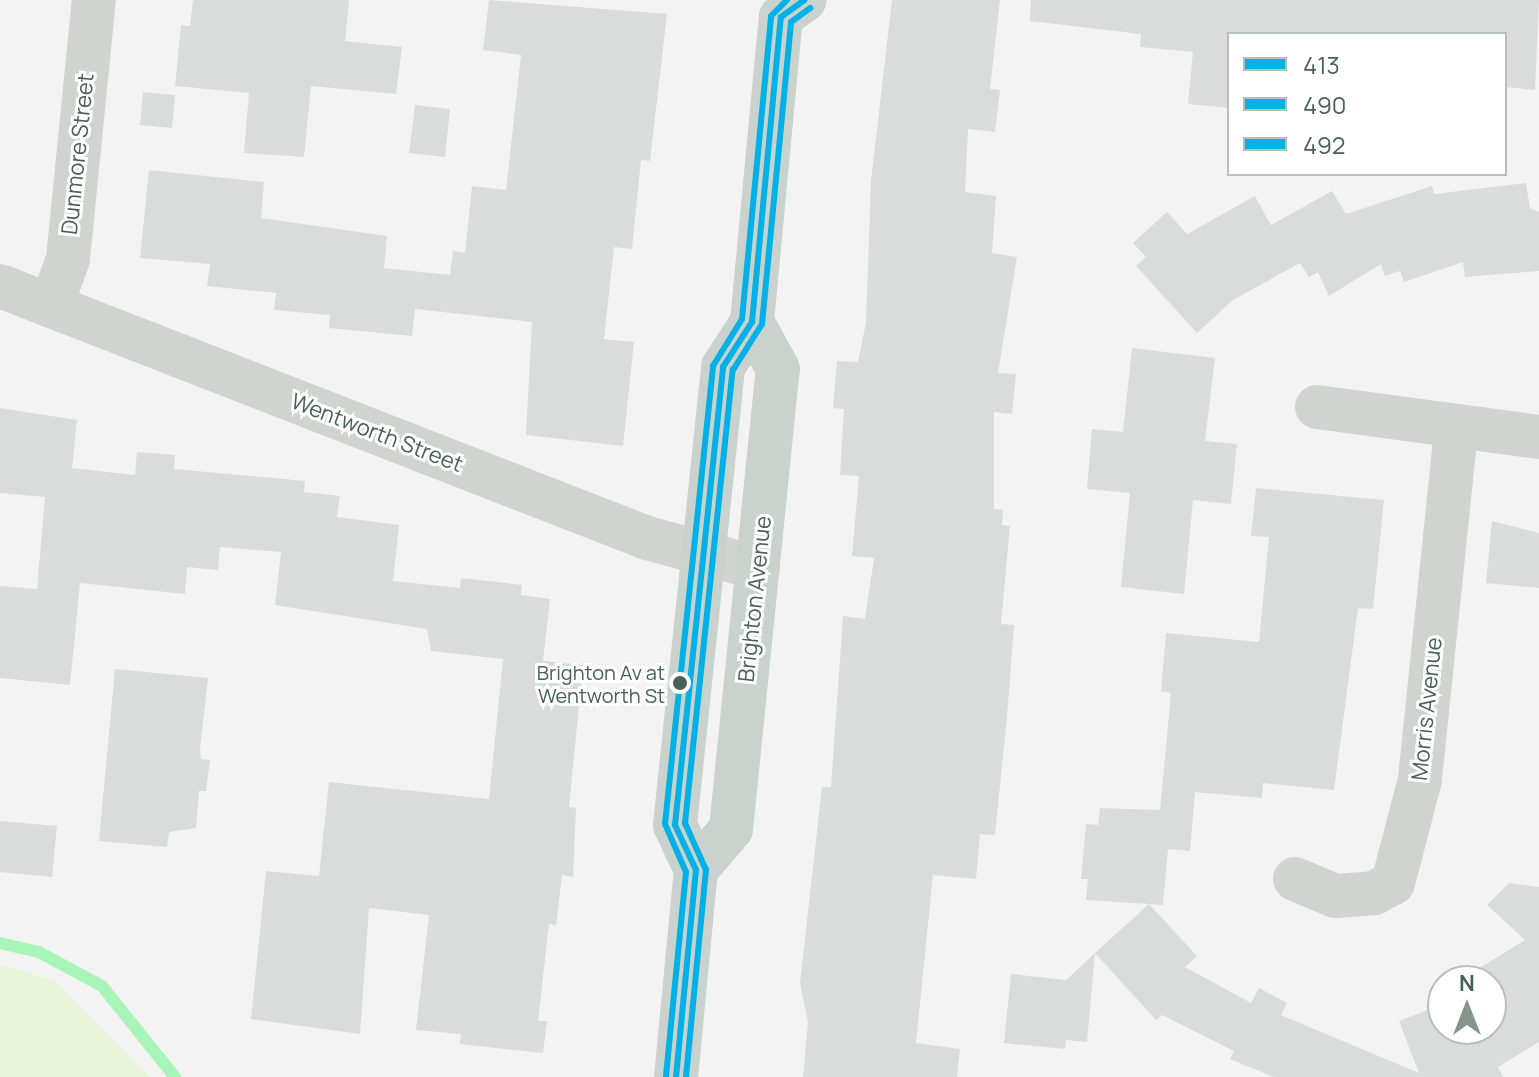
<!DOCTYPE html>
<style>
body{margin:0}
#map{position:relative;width:1539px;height:1077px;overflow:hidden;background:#f4f3f4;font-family:Manrope,sans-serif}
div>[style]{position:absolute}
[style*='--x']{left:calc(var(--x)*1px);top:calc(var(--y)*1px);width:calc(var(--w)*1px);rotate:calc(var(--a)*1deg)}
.green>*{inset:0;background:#e8f4d7}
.stream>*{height:12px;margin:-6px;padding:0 6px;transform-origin:6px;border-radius:6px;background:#a9f4b9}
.building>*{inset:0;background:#dadcdb}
.minor>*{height:44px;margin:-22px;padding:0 22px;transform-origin:22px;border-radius:22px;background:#cfd4d1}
.major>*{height:44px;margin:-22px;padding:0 22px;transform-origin:22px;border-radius:22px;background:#cad2ce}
.bus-1>*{height:6px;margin:-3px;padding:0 3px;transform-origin:3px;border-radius:3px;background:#04b1e7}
.bus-2>*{height:6px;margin:-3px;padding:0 3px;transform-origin:3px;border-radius:3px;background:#04b1e7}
.bus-3>*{height:6px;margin:-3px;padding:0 3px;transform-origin:3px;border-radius:3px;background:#04b1e7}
.dots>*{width:22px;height:22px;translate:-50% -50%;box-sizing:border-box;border:4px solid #fff;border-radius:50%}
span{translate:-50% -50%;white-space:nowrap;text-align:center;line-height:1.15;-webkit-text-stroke:6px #fff;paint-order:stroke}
.bus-label{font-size:20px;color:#486255}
.right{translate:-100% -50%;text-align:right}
.street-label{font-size:22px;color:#486255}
.legend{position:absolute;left:1227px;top:32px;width:280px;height:144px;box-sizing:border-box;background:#fff;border:2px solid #b6c0bb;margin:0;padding:10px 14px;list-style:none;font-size:24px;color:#486255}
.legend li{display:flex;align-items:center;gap:16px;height:40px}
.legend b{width:40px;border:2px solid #b6c0bb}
.north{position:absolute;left:1427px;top:965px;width:80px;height:80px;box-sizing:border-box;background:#fff;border:2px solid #b6c0bb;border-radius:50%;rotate:0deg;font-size:22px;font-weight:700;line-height:32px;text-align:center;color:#486255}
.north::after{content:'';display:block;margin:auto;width:28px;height:36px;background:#84958d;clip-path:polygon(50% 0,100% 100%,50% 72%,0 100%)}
</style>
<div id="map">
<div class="green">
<div style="clip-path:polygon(0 964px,56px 982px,150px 1077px,0 1077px)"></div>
</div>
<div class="stream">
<div style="--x:0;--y:943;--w:40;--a:13"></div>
<div style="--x:39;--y:952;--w:72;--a:28.4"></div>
<div style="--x:102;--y:986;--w:117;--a:51.3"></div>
</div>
<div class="building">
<div style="clip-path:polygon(193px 0,349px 0,345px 41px,402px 47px,396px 94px,311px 86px,304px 157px,244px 153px,249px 93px,175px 86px,181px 25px,190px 26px)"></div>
<div style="clip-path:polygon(489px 0,667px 14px,650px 161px,641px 160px,632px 249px,614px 247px,604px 339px,634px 342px,623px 446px,526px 435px,532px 322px,415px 309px,412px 336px,329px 328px,330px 315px,274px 310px,276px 293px,207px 286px,210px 264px,140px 258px,149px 170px,264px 182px,261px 218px,387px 236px,384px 268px,450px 275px,453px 251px,465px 253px,472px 186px,506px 190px,521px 55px,483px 50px)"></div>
<div style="clip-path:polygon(892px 0,1000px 0,990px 89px,1000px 90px,995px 132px,968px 129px,965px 192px,996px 196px,992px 253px,1017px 257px,998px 373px,1016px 374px,1012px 414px,994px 412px,994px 509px,1003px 510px,1002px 525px,1010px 526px,1001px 624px,1014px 625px,1007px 717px,995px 835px,980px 834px,976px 879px,933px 875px,916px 1043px,960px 1049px,957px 1077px,803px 1077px,808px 1022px,800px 983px,822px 787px,831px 787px,843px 616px,865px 619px,874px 558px,852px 556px,859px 476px,840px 475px,844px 409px,833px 408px,837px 361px,858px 362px,866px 322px,871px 181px)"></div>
<div style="clip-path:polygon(1031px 0,1539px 0,1535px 90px,1505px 87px,1505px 34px,1229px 34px,1229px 108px,1188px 104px,1193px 52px,1140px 47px,1141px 34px,1030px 21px)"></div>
<div style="clip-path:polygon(143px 92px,175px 95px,172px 128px,140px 125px)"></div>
<div style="clip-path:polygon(415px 105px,450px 109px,445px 157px,409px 153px)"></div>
<div style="clip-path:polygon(1526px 183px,1530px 208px,1539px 212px,1539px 271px,1465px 277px,1463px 262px,1404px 282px,1400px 271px,1385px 276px,1381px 264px,1329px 296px,1318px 272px,1309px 277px,1300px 263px,1233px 300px,1197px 333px,1136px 266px,1146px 257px,1133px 243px,1167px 212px,1187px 234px,1255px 196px,1271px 225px,1332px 191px,1346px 214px,1432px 186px,1434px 194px)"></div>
<div style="clip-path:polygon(1132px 348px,1215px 358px,1205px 441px,1237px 444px,1231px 504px,1193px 500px,1184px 594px,1121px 587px,1130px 493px,1087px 489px,1092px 429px,1123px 432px)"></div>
<div style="clip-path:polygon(0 408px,77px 420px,72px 468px,135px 475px,137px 452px,175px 455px,174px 469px,305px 481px,304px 492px,340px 496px,337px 517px,399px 525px,393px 581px,460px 588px,461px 578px,522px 585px,521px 595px,550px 599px,543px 661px,583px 665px,569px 807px,576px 808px,573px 877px,562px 875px,556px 925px,549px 924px,538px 1021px,547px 1021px,543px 1053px,460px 1044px,461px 1034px,416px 1030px,429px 915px,369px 908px,360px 1034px,251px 1019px,266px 871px,319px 876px,329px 782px,489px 799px,503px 659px,431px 651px,427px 629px,275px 605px,281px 552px,220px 547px,218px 570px,187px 567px,185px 594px,80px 583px,70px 685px,0 678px,0 586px,37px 589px,45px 497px,0 493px)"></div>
<div style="clip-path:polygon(1256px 488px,1384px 500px,1373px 609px,1358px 608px,1334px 790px,1263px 783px,1262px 798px,1195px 792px,1190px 851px,1168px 849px,1163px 905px,1149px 904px,1197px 956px,1185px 967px,1251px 1003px,1259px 988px,1287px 1003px,1281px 1015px,1419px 1073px,1399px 1021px,1443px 1004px,1443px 1029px,1491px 1029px,1491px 981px,1460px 980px,1525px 940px,1487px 905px,1509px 883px,1539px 887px,1539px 1042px,1498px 1067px,1503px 1077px,1274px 1077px,1230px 1059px,1234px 1051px,1162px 1015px,1156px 1020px,1095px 953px,1149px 904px,1086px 900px,1088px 879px,1081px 879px,1086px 824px,1098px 825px,1100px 808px,1160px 810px,1171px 693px,1161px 691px,1166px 633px,1259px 642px,1269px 537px,1251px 536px)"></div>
<div style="clip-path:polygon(1492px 521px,1539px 533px,1539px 588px,1486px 583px)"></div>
<div style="clip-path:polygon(115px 669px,208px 678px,200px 749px,201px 759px,210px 760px,206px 791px,199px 791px,196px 828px,169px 832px,167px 847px,99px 841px)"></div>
<div style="clip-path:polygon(0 821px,57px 826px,52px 877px,0 872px)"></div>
<div style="clip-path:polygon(1095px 953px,1087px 1042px,1066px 1040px,1065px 1049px,1004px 1043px,1011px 974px,1066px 980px)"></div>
</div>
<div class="minor">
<div style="--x:0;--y:286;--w:694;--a:21.28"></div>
<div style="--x:647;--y:538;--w:115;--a:15.1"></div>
<div style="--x:51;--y:306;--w:50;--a:-70.1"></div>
<div style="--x:68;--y:259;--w:260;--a:-84.3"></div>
<div style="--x:1317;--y:407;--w:224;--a:7.7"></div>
<div style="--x:1295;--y:879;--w:43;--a:23"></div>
<div style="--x:1335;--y:896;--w:39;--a:-4"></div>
<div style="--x:1374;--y:893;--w:21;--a:-28"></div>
<div style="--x:1393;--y:883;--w:107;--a:-75.4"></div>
<div style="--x:1420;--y:779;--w:353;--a:-84.1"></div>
</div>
<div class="major">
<div style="--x:696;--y:870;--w:54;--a:-49.5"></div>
<div style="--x:731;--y:829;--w:462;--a:-84.2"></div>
<div style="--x:778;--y:369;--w:54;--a:-119"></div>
<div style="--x:676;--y:1077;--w:208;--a:-84.5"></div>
<div style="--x:696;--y:870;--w:50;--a:-115"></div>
<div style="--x:675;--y:825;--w:461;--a:-84"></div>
<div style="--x:723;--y:367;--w:54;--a:-57.2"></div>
<div style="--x:752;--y:322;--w:306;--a:-84.6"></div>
<div style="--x:781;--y:17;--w:29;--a:-36"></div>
</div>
<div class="bus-1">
<div style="--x:676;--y:1077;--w:208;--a:-84.5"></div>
<div style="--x:696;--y:870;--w:50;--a:-115"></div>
<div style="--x:675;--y:825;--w:461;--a:-84"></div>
<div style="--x:723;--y:367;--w:54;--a:-57.2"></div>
<div style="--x:752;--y:322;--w:306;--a:-84.6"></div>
<div style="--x:781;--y:17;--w:29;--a:-36"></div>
</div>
<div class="bus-2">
<div style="--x:686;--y:1077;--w:208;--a:-84.5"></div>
<div style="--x:706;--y:870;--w:51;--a:-114.1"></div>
<div style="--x:685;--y:823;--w:456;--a:-84"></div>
<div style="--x:733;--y:370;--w:54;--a:-57.8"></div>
<div style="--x:762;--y:324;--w:303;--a:-84.5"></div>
<div style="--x:791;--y:22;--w:24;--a:-36"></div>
</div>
<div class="bus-3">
<div style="--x:666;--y:1076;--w:205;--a:-84.4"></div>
<div style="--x:686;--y:872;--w:52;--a:-113.6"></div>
<div style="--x:665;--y:824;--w:461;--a:-84"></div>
<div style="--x:713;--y:366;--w:55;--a:-58.3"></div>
<div style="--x:742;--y:319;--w:304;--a:-84.5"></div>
<div style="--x:771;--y:16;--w:23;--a:-45"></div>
</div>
<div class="dots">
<div style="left:680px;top:683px;background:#486255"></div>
</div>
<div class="bus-label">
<span class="right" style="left:665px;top:684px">Brighton Av at<br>Wentworth St</span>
</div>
<div class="street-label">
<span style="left:78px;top:154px;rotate:-84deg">Dunmore Street</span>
<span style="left:377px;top:433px;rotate:21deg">Wentworth Street</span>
<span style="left:755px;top:599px;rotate:-84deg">Brighton Avenue</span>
<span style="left:1427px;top:709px;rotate:-84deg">Morris Avenue</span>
</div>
<ul class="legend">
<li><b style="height:10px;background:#04b1e7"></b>413</li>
<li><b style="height:10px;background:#04b1e7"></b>490</li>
<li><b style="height:10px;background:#04b1e7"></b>492</li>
</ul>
<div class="north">N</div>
</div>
